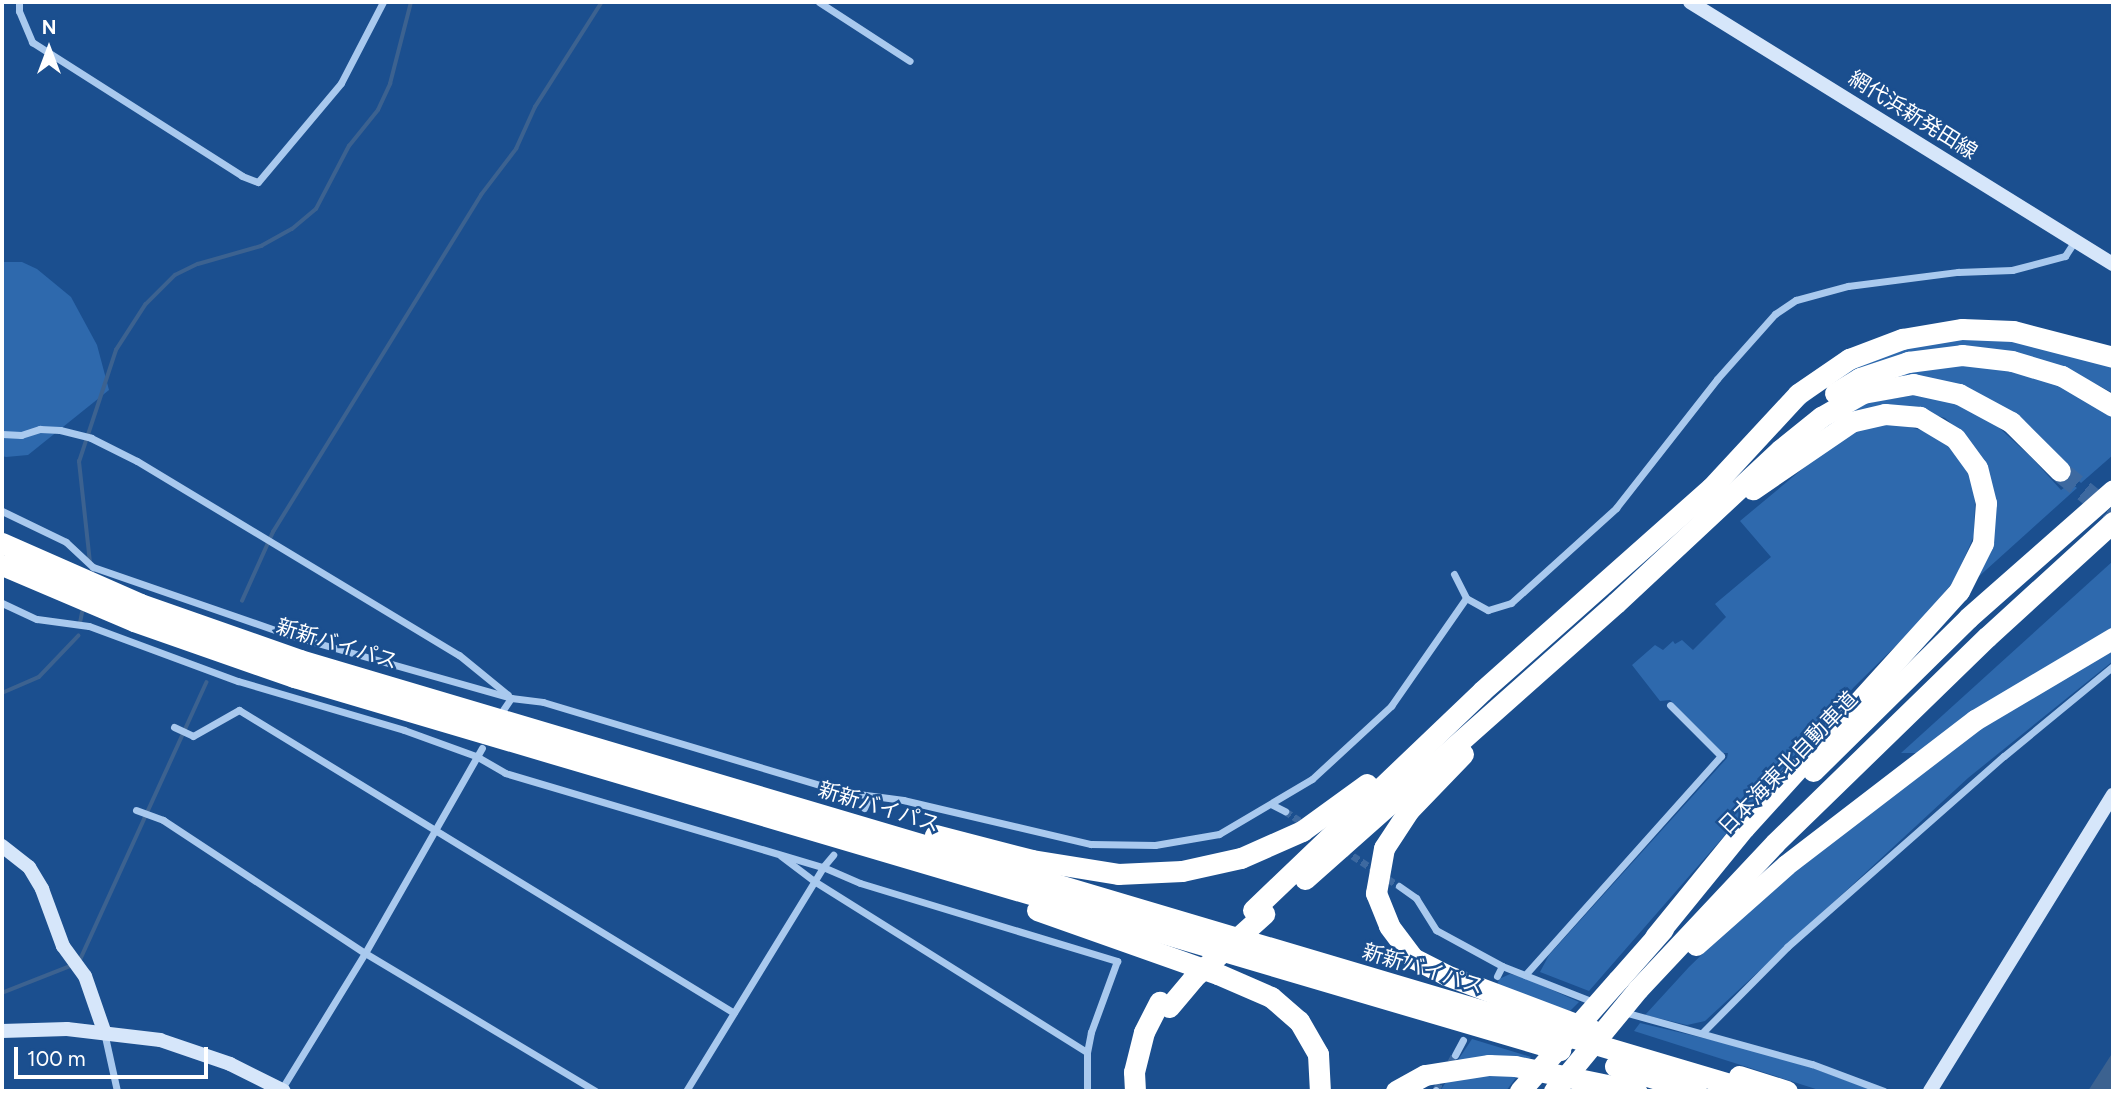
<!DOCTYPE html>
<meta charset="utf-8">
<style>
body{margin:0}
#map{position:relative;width:2115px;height:1093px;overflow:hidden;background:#1b4f8f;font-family:Figtree,"Noto Sans JP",sans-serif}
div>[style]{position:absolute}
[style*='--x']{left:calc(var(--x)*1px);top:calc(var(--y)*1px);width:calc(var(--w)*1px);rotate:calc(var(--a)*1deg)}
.green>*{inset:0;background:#2e69ad}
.water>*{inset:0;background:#3c6290}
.stream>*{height:3.5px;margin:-1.75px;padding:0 1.75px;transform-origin:1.75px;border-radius:1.75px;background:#3c6290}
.street-tunnel>*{height:7px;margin-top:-3.5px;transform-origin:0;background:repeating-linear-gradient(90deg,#3d69a0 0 7px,transparent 0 10.5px)}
.highway-tunnel>*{height:21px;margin-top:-10.5px;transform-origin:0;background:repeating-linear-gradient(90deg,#3d69a0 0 21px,transparent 0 31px)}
.street>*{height:7px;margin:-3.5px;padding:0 3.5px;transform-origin:3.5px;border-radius:3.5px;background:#a9c9ee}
.secondary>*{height:14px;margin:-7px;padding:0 7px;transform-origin:7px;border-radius:7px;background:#d6e6fa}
.highway>*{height:21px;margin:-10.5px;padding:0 10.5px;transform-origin:10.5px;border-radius:10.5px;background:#fff}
.highway-bridge>*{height:21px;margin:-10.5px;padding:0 10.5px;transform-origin:10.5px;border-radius:10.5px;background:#fff}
span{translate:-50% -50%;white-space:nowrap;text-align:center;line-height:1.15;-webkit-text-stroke:5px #1b4f8f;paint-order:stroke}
.street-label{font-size:21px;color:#fff}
.frame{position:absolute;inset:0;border:4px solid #fff;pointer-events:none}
.north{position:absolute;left:14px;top:14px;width:70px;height:70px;-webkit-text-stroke:5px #1b4f8f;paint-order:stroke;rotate:0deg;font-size:19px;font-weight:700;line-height:28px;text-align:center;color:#fff}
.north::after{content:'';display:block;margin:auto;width:24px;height:32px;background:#fff;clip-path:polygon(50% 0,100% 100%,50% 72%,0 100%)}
.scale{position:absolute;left:14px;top:1047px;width:194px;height:32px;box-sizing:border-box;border:4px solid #fff;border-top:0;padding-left:9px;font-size:21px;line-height:24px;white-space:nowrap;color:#fff;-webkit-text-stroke:5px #1b4f8f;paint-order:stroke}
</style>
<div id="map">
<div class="green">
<div style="clip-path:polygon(2px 262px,22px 262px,37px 269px,71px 297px,97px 345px,109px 390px,28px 455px,6px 457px,2px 456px)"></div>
<div style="clip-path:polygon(1982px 336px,2034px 342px,2113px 363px,2113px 393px,2063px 367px,2015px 353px,1853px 371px,1823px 389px,1763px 439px,1825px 383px,1863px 361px,1915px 343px)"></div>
<div style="clip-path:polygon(1971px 362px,2041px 375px,2113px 414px,2113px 455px,2081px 483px,2058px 462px,1927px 381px,1887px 376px)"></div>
<div style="clip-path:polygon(1915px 395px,1944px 398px,1994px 423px,2032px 458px,2061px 490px,2071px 483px,2077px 488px,1976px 579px,1994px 521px,1993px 487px,1986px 470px,1955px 427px,1945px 418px,1906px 407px,1781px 463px,1829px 422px,1861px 404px)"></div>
<div style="clip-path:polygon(1894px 423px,1928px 432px,1956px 452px,1971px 478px,1975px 501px,1974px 536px,1954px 581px,1919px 623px,1854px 687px,1589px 991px,1540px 972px,1549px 955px,1727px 758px,1728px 753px,1722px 753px,1670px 700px,1660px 701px,1632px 665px,1655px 645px,1663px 650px,1673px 641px,1675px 644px,1682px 640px,1693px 650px,1726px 617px,1715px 604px,1771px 557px,1740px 521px,1836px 441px,1862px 429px)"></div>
<div style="clip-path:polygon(2113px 561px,2113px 628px,1919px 753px,1901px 753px)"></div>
<div style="clip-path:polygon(2113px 647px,2113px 661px,1968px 778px,1705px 1021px,1687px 1025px,1645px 1015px,1689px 967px,1754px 904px,1824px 842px,1954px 746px)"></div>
<div style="clip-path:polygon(1510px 974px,1523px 977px,1579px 1002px,1570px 1011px,1497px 986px,1499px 979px)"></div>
<div style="clip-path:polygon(1640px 1023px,1779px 1056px,1875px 1091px,1822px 1091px,1634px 1031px)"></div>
<div style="clip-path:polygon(1472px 1039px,1531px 1057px,1527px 1061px,1458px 1060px)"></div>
<div style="clip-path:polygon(1455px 1075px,1518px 1075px,1506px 1091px,1440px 1091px,1448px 1079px)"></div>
</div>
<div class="water">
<div style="clip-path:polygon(2113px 1052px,2113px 1091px,2088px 1091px)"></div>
</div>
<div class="stream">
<div style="--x:90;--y:563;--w:102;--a:-96.2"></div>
<div style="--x:79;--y:462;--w:118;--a:-71.7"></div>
<div style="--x:116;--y:350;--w:54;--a:-57.2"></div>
<div style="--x:145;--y:305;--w:42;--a:-45"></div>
<div style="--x:175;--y:275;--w:25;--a:-26"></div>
<div style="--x:198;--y:264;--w:66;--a:-15.9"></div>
<div style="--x:261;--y:246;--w:35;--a:-29"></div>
<div style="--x:292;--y:229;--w:31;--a:-40"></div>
<div style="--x:316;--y:209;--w:71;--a:-62.4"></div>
<div style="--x:349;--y:146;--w:46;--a:-51.1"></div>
<div style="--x:378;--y:110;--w:29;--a:-65"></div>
<div style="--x:390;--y:84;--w:85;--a:-75.6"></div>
<div style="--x:242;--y:601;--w:76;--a:-65.8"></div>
<div style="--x:273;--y:532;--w:396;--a:-58.3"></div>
<div style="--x:481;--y:195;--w:58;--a:-52.7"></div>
<div style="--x:516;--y:149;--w:46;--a:-65.7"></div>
<div style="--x:535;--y:107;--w:125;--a:-57.5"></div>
<div style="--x:80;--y:623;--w:15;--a:-79"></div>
<div style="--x:2;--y:693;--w:40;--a:-23.4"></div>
<div style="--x:39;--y:677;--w:57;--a:-46.4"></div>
<div style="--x:79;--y:962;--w:307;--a:-65.5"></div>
<div style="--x:2;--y:993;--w:76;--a:-21.5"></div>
</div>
<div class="street-tunnel">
<div style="--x:1285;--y:811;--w:24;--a:33"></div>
<div style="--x:1344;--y:850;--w:66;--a:33.2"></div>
<div style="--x:1436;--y:1090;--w:40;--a:-62"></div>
</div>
<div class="highway-tunnel">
<div style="--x:2060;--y:471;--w:68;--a:39.1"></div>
</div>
<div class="street">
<div style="--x:19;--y:2;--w:9;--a:90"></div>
<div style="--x:19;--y:11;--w:34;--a:67"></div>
<div style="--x:32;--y:42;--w:249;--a:32.5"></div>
<div style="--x:242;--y:176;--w:17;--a:21"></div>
<div style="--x:258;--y:182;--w:129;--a:-50"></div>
<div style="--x:341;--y:83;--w:91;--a:-62.6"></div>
<div style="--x:819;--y:2;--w:108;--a:33"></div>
<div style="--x:2;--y:434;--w:19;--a:3"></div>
<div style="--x:21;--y:435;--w:20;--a:-18"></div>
<div style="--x:40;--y:429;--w:20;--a:3"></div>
<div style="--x:60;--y:430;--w:32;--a:14"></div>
<div style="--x:91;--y:438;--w:51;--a:26.6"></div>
<div style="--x:137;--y:461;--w:376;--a:31.1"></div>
<div style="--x:459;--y:655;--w:63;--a:39.2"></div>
<div style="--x:2;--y:511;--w:71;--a:25.8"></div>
<div style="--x:66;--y:542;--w:37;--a:43"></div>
<div style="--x:93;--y:567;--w:207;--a:19.1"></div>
<div style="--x:289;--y:635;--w:231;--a:15.8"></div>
<div style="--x:511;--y:698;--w:32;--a:7"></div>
<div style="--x:543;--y:702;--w:313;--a:16.7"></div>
<div style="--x:843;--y:792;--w:61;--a:7.6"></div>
<div style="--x:903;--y:800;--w:193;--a:13.2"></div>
<div style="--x:1091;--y:844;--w:64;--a:0.9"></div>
<div style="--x:1155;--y:845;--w:65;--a:-9.8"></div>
<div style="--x:1219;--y:834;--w:108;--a:-30.6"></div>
<div style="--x:1312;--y:779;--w:108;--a:-42.7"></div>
<div style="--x:1391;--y:706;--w:131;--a:-55.2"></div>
<div style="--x:1454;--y:574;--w:27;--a:63"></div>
<div style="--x:1466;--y:598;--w:25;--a:29"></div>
<div style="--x:1488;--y:610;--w:24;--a:-17"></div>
<div style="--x:1511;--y:603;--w:142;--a:-42.1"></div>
<div style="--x:1616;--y:508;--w:164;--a:-51.9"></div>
<div style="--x:1717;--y:379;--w:87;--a:-48.3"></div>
<div style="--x:1775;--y:314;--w:25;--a:-34"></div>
<div style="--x:1796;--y:300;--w:54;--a:-15.1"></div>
<div style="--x:1848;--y:286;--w:111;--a:-7.3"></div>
<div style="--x:1958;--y:272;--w:54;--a:-2.1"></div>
<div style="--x:2012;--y:270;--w:55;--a:-14.8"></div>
<div style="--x:2065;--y:256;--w:17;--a:-57"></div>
<div style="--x:2;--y:603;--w:38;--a:25"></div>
<div style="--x:37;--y:619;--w:52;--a:7.7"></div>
<div style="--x:89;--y:626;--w:159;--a:20.3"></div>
<div style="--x:238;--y:681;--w:173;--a:16.4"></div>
<div style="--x:404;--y:730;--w:77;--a:19.9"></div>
<div style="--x:476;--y:756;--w:34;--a:30"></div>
<div style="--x:505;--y:773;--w:332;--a:16.5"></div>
<div style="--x:823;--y:867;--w:40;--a:23.4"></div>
<div style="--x:860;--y:883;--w:269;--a:16.9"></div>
<div style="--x:1117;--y:961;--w:76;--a:110.1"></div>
<div style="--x:1091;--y:1032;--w:20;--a:101"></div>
<div style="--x:1087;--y:1052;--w:39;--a:90"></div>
<div style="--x:503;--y:710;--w:14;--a:-56"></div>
<div style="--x:174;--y:727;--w:21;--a:25"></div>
<div style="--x:193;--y:736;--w:53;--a:-29.5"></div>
<div style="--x:239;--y:710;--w:580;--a:31.47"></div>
<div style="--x:1271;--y:804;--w:16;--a:27"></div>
<div style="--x:864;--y:808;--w:12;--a:-66"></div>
<div style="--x:136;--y:810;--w:29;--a:20"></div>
<div style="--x:163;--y:820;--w:242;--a:33.4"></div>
<div style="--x:365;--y:953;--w:269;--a:30.9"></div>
<div style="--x:781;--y:856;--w:41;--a:37.1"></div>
<div style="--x:814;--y:881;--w:322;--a:32.1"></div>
<div style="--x:1399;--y:886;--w:21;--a:35"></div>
<div style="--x:1416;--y:898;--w:38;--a:58"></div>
<div style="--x:1436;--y:930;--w:75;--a:28.6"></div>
<div style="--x:1525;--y:975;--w:294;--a:-48.2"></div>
<div style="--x:1721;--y:756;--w:72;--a:-135"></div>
<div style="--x:1497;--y:976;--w:11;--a:-63"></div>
<div style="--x:1502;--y:966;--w:101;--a:21.5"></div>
<div style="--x:1624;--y:1012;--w:195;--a:15.5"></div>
<div style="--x:1812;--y:1064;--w:77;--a:20.6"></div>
<div style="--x:104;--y:1032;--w:60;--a:77.6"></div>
<div style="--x:1703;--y:1032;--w:120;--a:-45.3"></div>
<div style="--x:1787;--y:947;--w:289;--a:-41.4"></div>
<div style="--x:2004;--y:756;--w:141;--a:-39.5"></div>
<div style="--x:1455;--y:1055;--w:17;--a:-62"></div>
<div style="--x:281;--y:1090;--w:161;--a:-58.5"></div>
<div style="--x:365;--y:953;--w:236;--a:-60.3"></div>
<div style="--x:686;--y:1091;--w:263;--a:-58.5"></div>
<div style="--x:823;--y:867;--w:16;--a:-50"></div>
<div style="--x:1435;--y:1091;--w:1;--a:-45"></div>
</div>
<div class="secondary">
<div style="--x:1690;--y:2;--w:498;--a:31.8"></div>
<div style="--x:2;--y:846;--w:34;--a:38"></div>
<div style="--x:29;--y:867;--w:26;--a:59"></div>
<div style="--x:42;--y:889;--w:61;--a:69.8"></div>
<div style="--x:63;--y:946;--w:37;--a:54"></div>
<div style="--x:85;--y:976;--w:58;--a:70.9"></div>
<div style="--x:2;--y:1031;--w:65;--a:-1.8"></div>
<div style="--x:67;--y:1029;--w:94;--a:6.7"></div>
<div style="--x:160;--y:1040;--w:74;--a:18.9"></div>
<div style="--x:230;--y:1064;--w:60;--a:26.6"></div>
<div style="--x:1930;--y:1091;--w:348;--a:-58.3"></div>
</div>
<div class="highway">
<div style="--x:1835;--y:393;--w:29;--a:-31"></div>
<div style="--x:1860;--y:378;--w:51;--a:-18.4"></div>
<div style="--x:1908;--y:362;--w:54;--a:-7.4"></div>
<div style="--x:1962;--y:355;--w:50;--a:6.8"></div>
<div style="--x:2012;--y:361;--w:52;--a:16.7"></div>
<div style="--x:2062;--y:376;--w:59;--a:30.5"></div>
<div style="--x:2;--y:543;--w:151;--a:23.8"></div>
<div style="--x:140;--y:604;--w:170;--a:19.3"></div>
<div style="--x:300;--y:660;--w:1516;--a:16.52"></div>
<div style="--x:2;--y:565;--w:143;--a:23"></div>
<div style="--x:134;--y:621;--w:170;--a:19.3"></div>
<div style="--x:294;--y:677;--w:1320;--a:16.42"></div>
<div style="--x:1463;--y:754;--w:78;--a:134"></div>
<div style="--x:1409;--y:810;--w:45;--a:123.3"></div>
<div style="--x:1384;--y:848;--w:46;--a:100.1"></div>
<div style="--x:1376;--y:893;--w:35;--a:68"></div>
<div style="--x:1389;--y:926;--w:40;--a:53"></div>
<div style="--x:1413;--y:958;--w:37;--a:27"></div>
<div style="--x:1446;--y:975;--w:158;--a:20.7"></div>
<div style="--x:1813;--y:771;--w:218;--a:-44.6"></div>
<div style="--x:1968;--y:618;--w:193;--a:-41.4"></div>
<div style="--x:935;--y:835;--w:100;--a:14.5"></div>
<div style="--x:1032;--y:860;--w:87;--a:9.2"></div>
<div style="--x:1118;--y:874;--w:64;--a:-2.7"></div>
<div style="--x:1182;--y:871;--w:60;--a:-12.4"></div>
<div style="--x:1241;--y:858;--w:67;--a:-23.9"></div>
<div style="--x:1302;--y:831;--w:80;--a:-35.9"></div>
<div style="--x:1305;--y:879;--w:416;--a:-41.6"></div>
<div style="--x:1616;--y:603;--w:224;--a:-43"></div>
<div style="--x:1780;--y:450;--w:53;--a:-38.8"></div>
<div style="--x:1821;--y:417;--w:48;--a:-29.7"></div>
<div style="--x:1863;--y:393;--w:51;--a:-10.2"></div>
<div style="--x:1913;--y:384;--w:47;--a:12.3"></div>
<div style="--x:1959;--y:394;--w:59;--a:28.3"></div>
<div style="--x:2011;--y:422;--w:69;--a:45"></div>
<div style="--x:1037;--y:910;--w:192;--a:19.5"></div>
<div style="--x:1218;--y:974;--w:58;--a:23.5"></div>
<div style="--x:1271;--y:997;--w:37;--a:41"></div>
<div style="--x:1299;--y:1021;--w:38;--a:60"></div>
<div style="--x:1318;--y:1054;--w:37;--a:87"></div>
<div style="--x:1253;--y:910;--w:317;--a:-43.7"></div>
<div style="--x:1482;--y:691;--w:306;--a:-41.6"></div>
<div style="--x:1711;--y:488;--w:128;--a:-47.2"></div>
<div style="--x:1798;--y:394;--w:62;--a:-34.5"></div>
<div style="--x:1849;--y:359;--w:57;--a:-20.7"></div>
<div style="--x:1902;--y:339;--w:61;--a:-9.5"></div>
<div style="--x:1962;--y:329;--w:51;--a:2.2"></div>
<div style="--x:2013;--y:331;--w:103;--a:14.6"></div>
<div style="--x:1655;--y:937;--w:141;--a:-50.8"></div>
<div style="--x:1744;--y:828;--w:320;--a:-47.8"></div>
<div style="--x:1959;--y:591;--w:54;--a:-63.4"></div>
<div style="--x:1983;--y:543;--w:40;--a:-85.7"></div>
<div style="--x:1986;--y:503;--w:36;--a:-104"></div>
<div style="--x:1977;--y:468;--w:37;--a:-126"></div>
<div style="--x:1955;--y:438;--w:41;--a:-149"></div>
<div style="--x:1920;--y:417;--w:35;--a:-175"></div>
<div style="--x:1885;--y:414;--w:35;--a:167"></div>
<div style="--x:1851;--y:422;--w:119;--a:145.6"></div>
<div style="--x:1696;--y:945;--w:120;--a:-41.6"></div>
<div style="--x:1786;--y:865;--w:238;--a:-37.5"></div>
<div style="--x:1975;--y:720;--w:161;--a:-30.7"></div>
<div style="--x:1618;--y:980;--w:68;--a:-48.6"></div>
<div style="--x:1638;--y:989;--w:200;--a:-46.8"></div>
<div style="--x:1775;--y:843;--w:296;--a:-44.2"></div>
<div style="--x:1987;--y:637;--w:171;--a:-42.4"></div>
<div style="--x:1615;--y:1066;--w:85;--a:17.2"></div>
<div style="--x:1739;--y:1076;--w:50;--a:17.4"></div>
<div style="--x:1135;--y:1091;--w:19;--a:-93"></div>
<div style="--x:1134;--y:1072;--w:41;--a:-76"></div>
<div style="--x:1144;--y:1032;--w:34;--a:-63"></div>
<div style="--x:1396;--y:1091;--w:33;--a:-29"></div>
<div style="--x:1425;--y:1075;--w:65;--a:-8.9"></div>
<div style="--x:1489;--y:1065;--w:26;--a:2"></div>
<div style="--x:1515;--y:1066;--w:124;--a:11.7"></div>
</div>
<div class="highway-bridge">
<div style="--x:1169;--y:1007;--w:38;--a:-50"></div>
<div style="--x:1193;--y:978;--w:96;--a:-42"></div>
<div style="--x:1520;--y:1091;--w:148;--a:-48.6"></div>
<div style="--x:1554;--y:1091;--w:132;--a:-50.5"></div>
</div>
<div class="street-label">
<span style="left:1913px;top:115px;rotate:32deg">網代浜新発田線</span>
<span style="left:337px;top:644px;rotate:17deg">新新バイパス</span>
<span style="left:1788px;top:763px;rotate:-46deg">日本海東北自動車道</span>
<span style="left:879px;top:807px;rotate:17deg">新新バイパス</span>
<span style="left:1423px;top:969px;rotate:17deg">新新バイパス</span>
</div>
<div class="frame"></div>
<div class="north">N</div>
<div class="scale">100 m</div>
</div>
